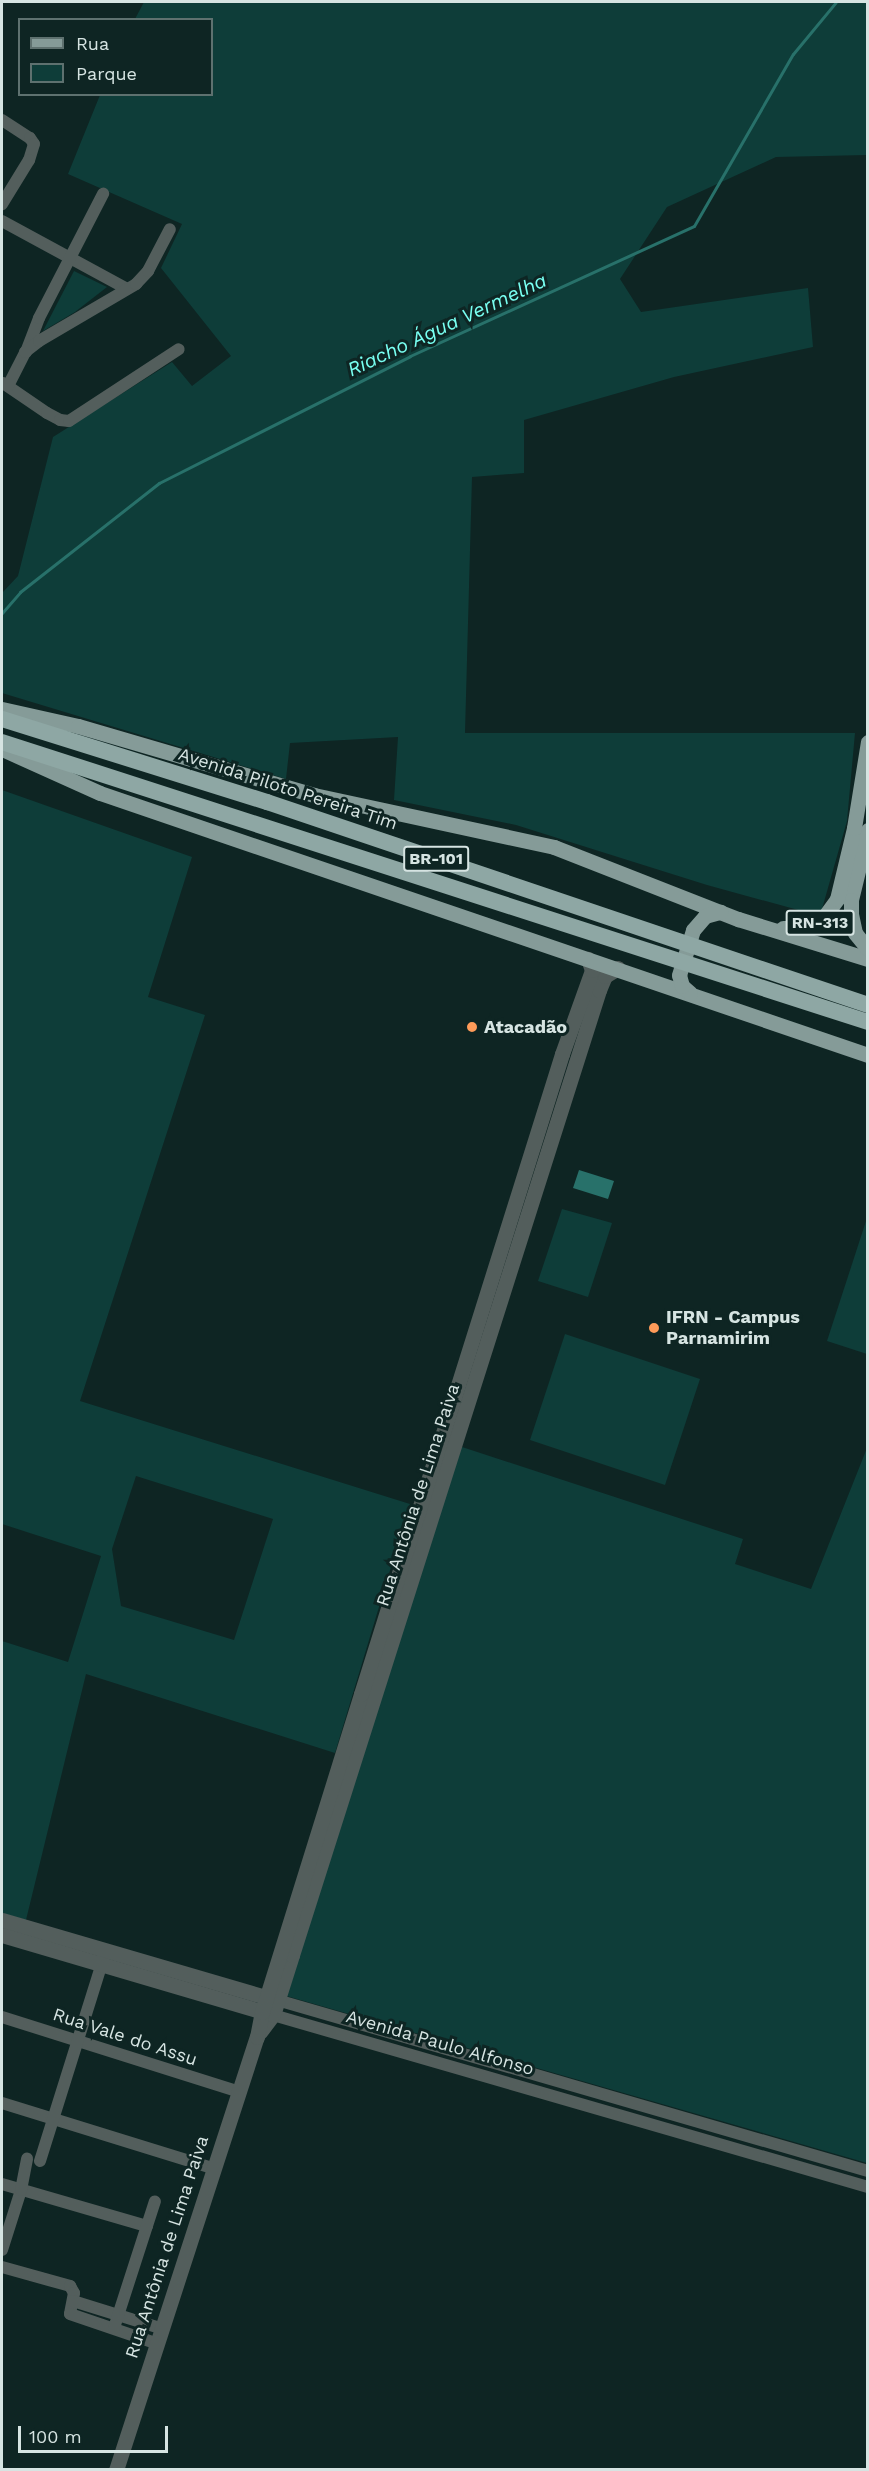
<!DOCTYPE html>
<meta charset="utf-8">
<style>
body{margin:0}
#map{position:relative;width:869px;height:2471px;overflow:hidden;background:#0e2523;font-family:"Work Sans",sans-serif}
div>[style]{position:absolute}
[style*='--x']{left:calc(var(--x)*1px);top:calc(var(--y)*1px);width:calc(var(--w)*1px);rotate:calc(var(--a)*1deg)}
.green>*{inset:0;background:#0e3d39}
.water>*{inset:0;background:#28716a}
.stream>*{height:3px;margin:-1.5px;padding:0 1.5px;transform-origin:1.5px;border-radius:1.5px;background:#28716a}
.minor>*{height:12px;margin:-6px;padding:0 6px;transform-origin:6px;border-radius:6px;background:#535e5c}
.tertiary>*{height:15px;margin:-7.5px;padding:0 7.5px;transform-origin:7.5px;border-radius:7.5px;background:#535e5c}
.primary>*{height:15px;margin:-7.5px;padding:0 7.5px;transform-origin:7.5px;border-radius:7.5px;background:#859b98}
.trunk>*{height:16px;margin:-8px;padding:0 8px;transform-origin:8px;border-radius:8px;background:#8ea7a4}
.dots>*{width:16px;height:16px;translate:-50% -50%;box-sizing:border-box;border:3px solid #0e2523;border-radius:50%}
span{translate:-50% -50%;white-space:nowrap;text-align:center;line-height:1.15;-webkit-text-stroke:6px #0e2523;paint-order:stroke}
.shield-label span{padding:2px 4px;background:#0e2523;border:2px solid;border-radius:4px;-webkit-text-stroke-width:0}
.shield-label{font-size:16px;color:#d6e4e2;font-weight:700}
.street-label{font-size:18px;color:#d6e4e2}
.poi-label{font-size:18px;color:#d6e4e2;font-weight:700}
.left{translate:0 -50%;text-align:left}
.water-label{font-size:20px;color:#78fff1;font-style:italic}
.frame{position:absolute;inset:0;border:3px solid #d6e4e2;pointer-events:none}
.legend{position:absolute;left:18px;top:18px;width:195px;height:78px;box-sizing:border-box;background:#0e2523;border:2px solid #5e716f;margin:0;padding:8px 10px;list-style:none;font-size:18px;color:#d6e4e2}
.legend li{display:flex;align-items:center;gap:12px;height:30px}
.legend b{width:30px;border:2px solid #5e716f}
.scale{position:absolute;left:18px;top:2426px;width:150px;height:27px;box-sizing:border-box;border:3px solid #d6e4e2;border-top:0;padding-left:8px;font-size:18px;line-height:21px;white-space:nowrap;color:#d6e4e2;-webkit-text-stroke:4px #0e2523;paint-order:stroke}
</style>
<div id="map">
<div class="green">
<div style="clip-path:polygon(144px 2px,867px 2px,867px 155px,776px 157px,667px 207px,620px 279px,641px 312px,808px 288px,813px 347px,674px 377px,524px 420px,524px 473px,472px 477px,465px 733px,855px 733px,847px 821px,820px 916px,707px 885px,516px 825px,394px 800px,398px 737px,290px 743px,286px 779px,2px 693px,2px 593px,18px 576px,53px 437px,172px 362px,192px 386px,231px 356px,161px 268px,182px 224px,68px 174px,100px 95px,212px 94px,212px 20px,135px 19px)"></div>
<div style="clip-path:polygon(74px 271px,107px 287px,75px 312px,43px 331px)"></div>
<div style="clip-path:polygon(evenodd,2px 790px,192px 857px,148px 997px,205px 1015px,80px 1401px,410px 1504px,335px 1753px,86px 1674px,26px 1920px,2px 1913px,2px 1641px,68px 1662px,101px 1556px,2px 1524px,2px 790px,136px 1476px,273px 1519px,234px 1640px,121px 1606px,112px 1549px,136px 1476px)"></div>
<div style="clip-path:polygon(562px 1209px,612px 1223px,588px 1297px,538px 1281px)"></div>
<div style="clip-path:polygon(867px 1218px,868px 1354px,867px 1354px,827px 1341px)"></div>
<div style="clip-path:polygon(565px 1334px,700px 1379px,665px 1485px,530px 1440px)"></div>
<div style="clip-path:polygon(459px 1446px,743px 1539px,735px 1564px,811px 1589px,867px 1448px,867px 2163px,283px 1995px)"></div>
</div>
<div class="water">
<div style="clip-path:polygon(579px 1170px,614px 1181px,608px 1199px,573px 1188px)"></div>
</div>
<div class="stream">
<div style="--x:2;--y:613;--w:28;--a:-49"></div>
<div style="--x:20;--y:592;--w:177;--a:-38.1"></div>
<div style="--x:159;--y:483;--w:281;--a:-26.8"></div>
<div style="--x:410;--y:356;--w:312;--a:-24.6"></div>
<div style="--x:694;--y:226;--w:198;--a:-60.1"></div>
<div style="--x:793;--y:54;--w:67;--a:-50.4"></div>
</div>
<div class="minor">
<div style="--x:2;--y:120;--w:33;--a:33"></div>
<div style="--x:30;--y:138;--w:7;--a:56"></div>
<div style="--x:34;--y:144;--w:17;--a:107"></div>
<div style="--x:29;--y:160;--w:52;--a:121.5"></div>
<div style="--x:2;--y:221;--w:142;--a:28.5"></div>
<div style="--x:26;--y:352;--w:36;--a:-69"></div>
<div style="--x:39;--y:318;--w:140;--a:-62.7"></div>
<div style="--x:3;--y:383;--w:53;--a:34.3"></div>
<div style="--x:47;--y:413;--w:15;--a:28"></div>
<div style="--x:60;--y:420;--w:9;--a:6"></div>
<div style="--x:69;--y:421;--w:131;--a:-33.2"></div>
<div style="--x:8;--y:386;--w:38;--a:-63"></div>
<div style="--x:25;--y:352;--w:18;--a:-38"></div>
<div style="--x:39;--y:341;--w:113;--a:-30.4"></div>
<div style="--x:136;--y:284;--w:18;--a:-47"></div>
<div style="--x:148;--y:271;--w:47;--a:-62.4"></div>
<div style="--x:277;--y:2000;--w:615;--a:16.14"></div>
<div style="--x:273;--y:2015;--w:619;--a:16.12"></div>
<div style="--x:2;--y:2017;--w:246;--a:17.5"></div>
<div style="--x:2;--y:2103;--w:220;--a:17.2"></div>
<div style="--x:40;--y:2161;--w:214;--a:-72.6"></div>
<div style="--x:2;--y:2184;--w:151;--a:16.2"></div>
<div style="--x:2;--y:2250;--w:63;--a:-72.4"></div>
<div style="--x:21;--y:2190;--w:32;--a:-79"></div>
<div style="--x:2;--y:2267;--w:71;--a:15.6"></div>
<div style="--x:70;--y:2286;--w:8;--a:60"></div>
<div style="--x:74;--y:2293;--w:21;--a:101"></div>
<div style="--x:70;--y:2314;--w:90;--a:18.8"></div>
<div style="--x:73;--y:2301;--w:91;--a:17.2"></div>
<div style="--x:114;--y:2328;--w:133;--a:-72.1"></div>
</div>
<div class="tertiary">
<div style="--x:2;--y:1920;--w:284;--a:16.3"></div>
<div style="--x:2;--y:1935;--w:279;--a:16.4"></div>
<div style="--x:260;--y:2032;--w:21;--a:-53"></div>
<div style="--x:273;--y:2015;--w:63;--a:-72.4"></div>
<div style="--x:292;--y:1955;--w:1013;--a:-72.35"></div>
<div style="--x:599;--y:990;--w:15;--a:-67"></div>
<div style="--x:605;--y:976;--w:15;--a:-32"></div>
<div style="--x:116;--y:2470;--w:455;--a:-72"></div>
<div style="--x:257;--y:2037;--w:25;--a:-79"></div>
<div style="--x:262;--y:2012;--w:333;--a:-72.7"></div>
<div style="--x:361;--y:1694;--w:671;--a:-72.56"></div>
<div style="--x:562;--y:1054;--w:89;--a:-70.3"></div>
<div style="--x:592;--y:970;--w:12;--a:-110"></div>
</div>
<div class="primary">
<div style="--x:2;--y:709;--w:78;--a:12.6"></div>
<div style="--x:78;--y:726;--w:246;--a:16.3"></div>
<div style="--x:314;--y:795;--w:246;--a:12.2"></div>
<div style="--x:554;--y:847;--w:198;--a:21.4"></div>
<div style="--x:738;--y:919;--w:136;--a:17.1"></div>
<div style="--x:2;--y:749;--w:107;--a:24.2"></div>
<div style="--x:100;--y:793;--w:811;--a:18.84"></div>
<div style="--x:868;--y:830;--w:72;--a:103.7"></div>
<div style="--x:851;--y:900;--w:14;--a:90"></div>
<div style="--x:851;--y:914;--w:19;--a:78"></div>
<div style="--x:855;--y:933;--w:21;--a:51"></div>
<div style="--x:783;--y:928;--w:19;--a:0"></div>
<div style="--x:802;--y:928;--w:17;--a:-13"></div>
<div style="--x:819;--y:924;--w:31;--a:-54"></div>
<div style="--x:837;--y:899;--w:73;--a:-76.5"></div>
<div style="--x:854;--y:828;--w:87;--a:-80.8"></div>
<div style="--x:690;--y:993;--w:11;--a:-139"></div>
<div style="--x:682;--y:986;--w:11;--a:-105"></div>
<div style="--x:679;--y:975;--w:47;--a:-72.7"></div>
<div style="--x:693;--y:930;--w:18;--a:-49"></div>
<div style="--x:705;--y:916;--w:16;--a:-15"></div>
</div>
<div class="trunk">
<div style="--x:2;--y:719;--w:278;--a:17.4"></div>
<div style="--x:267;--y:802;--w:634;--a:18.66"></div>
<div style="--x:2;--y:742;--w:910;--a:17.92"></div>
</div>
<div class="dots">
<div style="left:472px;top:1027px;background:#fe9b59"></div>
<div style="left:654px;top:1328px;background:#fe9b59"></div>
</div>
<div class="shield-label">
<span style="left:436px;top:859px">BR-101</span>
<span style="left:820px;top:923px">RN-313</span>
</div>
<div class="street-label">
<span style="left:288px;top:789px;rotate:18deg">Avenida Piloto Pereira Tim</span>
<span style="left:418px;top:1495px;rotate:-72deg">Rua Antônia de Lima Paiva</span>
<span style="left:125px;top:2037px;rotate:18deg">Rua Vale do Assu</span>
<span style="left:440px;top:2043px;rotate:16deg">Avenida Paulo Alfonso</span>
<span style="left:167px;top:2247px;rotate:-72deg">Rua Antônia de Lima Paiva</span>
</div>
<div class="poi-label">
<span class="left" style="left:484px;top:1027px">Atacadão</span>
<span class="left" style="left:666px;top:1328px">IFRN - Campus<br>Parnamirim</span>
</div>
<div class="water-label">
<span style="left:447px;top:325px;rotate:-25deg">Riacho Água Vermelha</span>
</div>
<div class="frame"></div>
<ul class="legend">
<li><b style="height:8px;background:#859b98"></b>Rua</li>
<li><b style="height:16px;background:#0e3d39"></b>Parque</li>
</ul>
<div class="scale">100 m</div>
</div>
